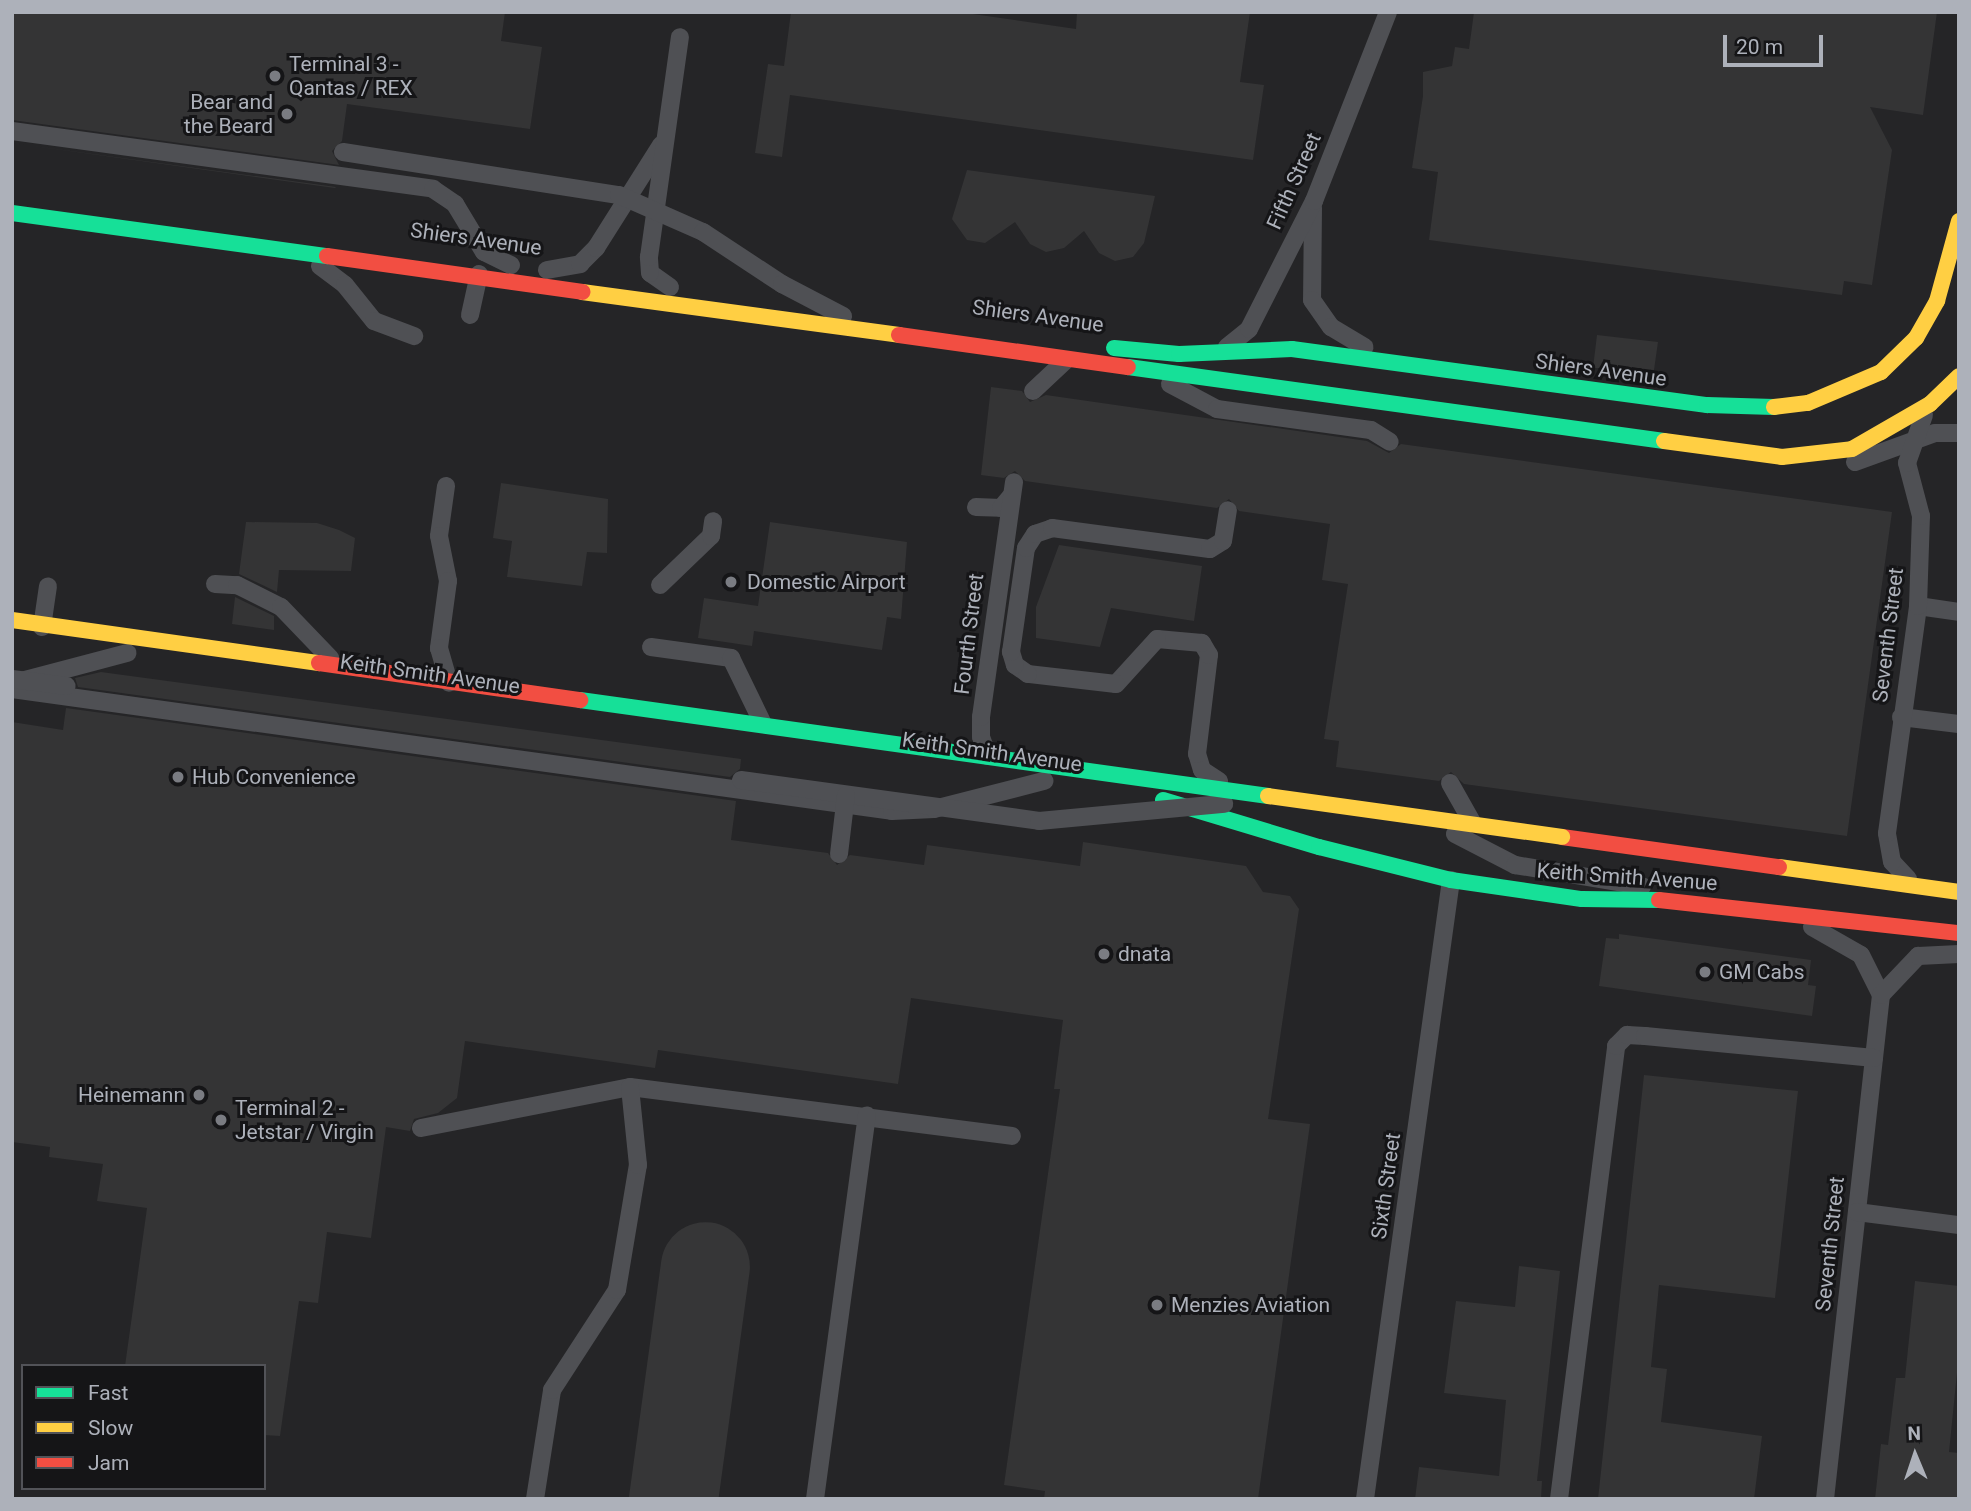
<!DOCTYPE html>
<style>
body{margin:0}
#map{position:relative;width:1971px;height:1511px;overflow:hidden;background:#1b1b1b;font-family:Roboto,sans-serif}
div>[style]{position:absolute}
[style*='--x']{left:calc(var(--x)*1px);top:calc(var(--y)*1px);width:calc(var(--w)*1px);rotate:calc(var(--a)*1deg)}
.built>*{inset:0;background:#252527}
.taxiway>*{height:89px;margin:-44.5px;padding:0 44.5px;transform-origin:44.5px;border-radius:44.5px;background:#363637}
.building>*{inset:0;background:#343435}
.lane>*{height:18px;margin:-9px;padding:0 9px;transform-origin:9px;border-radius:9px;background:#4f5054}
.fast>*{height:16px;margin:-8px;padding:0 8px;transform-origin:8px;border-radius:8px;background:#16e098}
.slow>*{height:16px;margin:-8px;padding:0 8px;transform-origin:8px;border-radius:8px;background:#ffcf43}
.jam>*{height:16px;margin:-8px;padding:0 8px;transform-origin:8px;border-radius:8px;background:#f24e42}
.lane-bridge>*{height:18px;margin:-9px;padding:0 9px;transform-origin:9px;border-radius:9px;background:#4f5054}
.fast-bridge>*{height:16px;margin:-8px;padding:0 8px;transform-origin:8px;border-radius:8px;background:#16e098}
.slow-bridge>*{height:16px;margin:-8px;padding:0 8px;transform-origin:8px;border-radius:8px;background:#ffcf43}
.jam-bridge>*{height:16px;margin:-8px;padding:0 8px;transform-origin:8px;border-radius:8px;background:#f24e42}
.dots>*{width:19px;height:19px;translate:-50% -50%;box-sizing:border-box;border:4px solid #151517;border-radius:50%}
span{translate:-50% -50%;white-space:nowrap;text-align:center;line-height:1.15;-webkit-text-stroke:6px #151517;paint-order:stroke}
.poi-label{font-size:21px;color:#adb1ba}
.left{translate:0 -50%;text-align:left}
.right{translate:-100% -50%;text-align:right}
.street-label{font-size:21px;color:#adb1ba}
.frame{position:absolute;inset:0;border:14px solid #adb1ba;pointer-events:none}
.legend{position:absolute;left:21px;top:1364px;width:245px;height:126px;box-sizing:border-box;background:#151517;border:2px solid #525358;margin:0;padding:9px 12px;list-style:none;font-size:21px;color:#adb1ba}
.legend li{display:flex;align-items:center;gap:14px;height:35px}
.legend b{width:35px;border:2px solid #525358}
.north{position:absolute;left:1880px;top:1420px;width:70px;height:70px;-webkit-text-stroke:5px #151517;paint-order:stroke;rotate:358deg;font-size:19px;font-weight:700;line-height:28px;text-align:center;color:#adb1ba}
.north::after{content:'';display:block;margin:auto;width:24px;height:32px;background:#adb1ba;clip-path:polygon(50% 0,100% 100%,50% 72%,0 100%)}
.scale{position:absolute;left:1723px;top:35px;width:100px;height:32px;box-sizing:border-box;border:4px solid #adb1ba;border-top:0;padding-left:9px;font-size:21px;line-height:24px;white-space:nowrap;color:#adb1ba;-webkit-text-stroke:5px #151517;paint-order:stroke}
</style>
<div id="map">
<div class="built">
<div style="clip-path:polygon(evenodd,12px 12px,1959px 12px,1959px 1499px,12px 1499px,12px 12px,23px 1366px,264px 1366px,264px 1488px,23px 1488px,23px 1366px)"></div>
</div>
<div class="taxiway">
<div style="--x:673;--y:1499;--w:235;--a:-82.2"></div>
</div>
<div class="building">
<div style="clip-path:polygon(12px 12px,505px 12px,501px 41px,542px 47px,530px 129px,347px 104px,342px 141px,332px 151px,339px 165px,12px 120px)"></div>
<div style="clip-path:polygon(791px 12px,959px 12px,1076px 29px,1077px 12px,1250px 12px,1240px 82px,1264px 85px,1253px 160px,790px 95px,782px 157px,755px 153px,768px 64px,784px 66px)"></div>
<div style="clip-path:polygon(1474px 12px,1937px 12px,1923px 115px,1870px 107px,1892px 150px,1872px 285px,1844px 281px,1842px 295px,1429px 240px,1438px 172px,1412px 168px,1423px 96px,1423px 72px,1452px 66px,1455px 47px,1469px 49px)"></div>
<div style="clip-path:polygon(12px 143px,336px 187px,335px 188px)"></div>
<div style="clip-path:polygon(967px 170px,1155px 196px,1144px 243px,1133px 257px,1115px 261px,1099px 253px,1084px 231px,1064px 248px,1046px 252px,1030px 244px,1015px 222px,985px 243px,967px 240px,952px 219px)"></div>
<div style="clip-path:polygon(1597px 335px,1658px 342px,1654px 370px,1593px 368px)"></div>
<div style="clip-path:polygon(991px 387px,1022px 391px,1030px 402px,1046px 395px,1367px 441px,1389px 453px,1401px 444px,1892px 512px,1847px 836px,1464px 784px,1451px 772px,1439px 781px,1336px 767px,1339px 741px,1324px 739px,1348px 584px,1322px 580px,1330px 524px,1239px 511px,1229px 499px,1217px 508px,1025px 481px,1015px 471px,1004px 478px,981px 475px)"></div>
<div style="clip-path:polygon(501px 483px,608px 499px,607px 553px,587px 552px,582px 586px,507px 577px,512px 541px,493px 538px)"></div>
<div style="clip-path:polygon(246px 522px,317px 523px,339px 530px,355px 538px,351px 571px,279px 570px,277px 592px,239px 574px)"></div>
<div style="clip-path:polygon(770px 522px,907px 542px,901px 619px,887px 617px,882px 650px,754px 631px,752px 646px,698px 638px,704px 598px,758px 606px)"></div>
<div style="clip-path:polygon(1059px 545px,1202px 566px,1194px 621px,1111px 608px,1100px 647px,1036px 638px,1036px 607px)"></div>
<div style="clip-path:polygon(235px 597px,274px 616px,274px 630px,232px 624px)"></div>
<div style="clip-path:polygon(101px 672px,741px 759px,740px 769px,730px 777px,78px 687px,75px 678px)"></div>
<div style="clip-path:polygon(66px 708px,736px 801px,731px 840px,828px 853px,837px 865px,850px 855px,924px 865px,927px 845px,1080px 866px,1083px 842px,1246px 866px,1263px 892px,1290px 896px,1299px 909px,1268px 1119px,1310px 1124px,1258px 1499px,1044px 1499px,1045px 1491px,1004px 1485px,1060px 1089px,1054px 1089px,1063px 1020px,911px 998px,898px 1084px,658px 1050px,655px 1068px,465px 1041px,457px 1098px,438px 1113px,414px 1119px,410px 1131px,386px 1127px,371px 1238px,327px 1232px,318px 1303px,299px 1301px,280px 1436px,264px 1435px,264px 1366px,125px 1366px,147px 1208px,97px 1201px,103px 1164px,49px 1157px,50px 1147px,12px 1142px,12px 722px,63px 730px)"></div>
<div style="clip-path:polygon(1619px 934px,1811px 960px,1808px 985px,1816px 986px,1812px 1016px,1599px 986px,1606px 938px,1619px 939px)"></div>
<div style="clip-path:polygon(1644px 1075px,1798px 1091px,1775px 1298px,1659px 1285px,1651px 1367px,1667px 1369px,1661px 1422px,1762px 1436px,1754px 1499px,1598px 1499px)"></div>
<div style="clip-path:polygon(1519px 1266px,1560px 1271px,1537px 1481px,1542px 1481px,1541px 1499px,1415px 1499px,1419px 1467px,1499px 1476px,1506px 1400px,1444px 1393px,1456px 1301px,1515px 1307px)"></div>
<div style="clip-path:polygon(1915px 1281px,1959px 1286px,1959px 1353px,1949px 1452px,1959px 1453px,1959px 1499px,1875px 1499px,1881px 1444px,1888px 1445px,1896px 1378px,1905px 1378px)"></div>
</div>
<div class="lane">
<div style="--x:12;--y:131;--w:425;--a:7.8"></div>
<div style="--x:433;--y:189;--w:27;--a:34"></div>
<div style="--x:455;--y:204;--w:56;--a:58.9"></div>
<div style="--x:484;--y:252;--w:30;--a:26"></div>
<div style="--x:343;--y:152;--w:279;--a:8.9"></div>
<div style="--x:1313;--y:208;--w:92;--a:90.6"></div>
<div style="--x:1312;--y:300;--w:33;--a:55"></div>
<div style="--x:1331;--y:327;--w:39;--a:31"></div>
<div style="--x:320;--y:266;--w:31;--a:37"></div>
<div style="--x:345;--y:285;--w:46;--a:51.1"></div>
<div style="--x:374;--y:321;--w:43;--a:20.6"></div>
<div style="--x:547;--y:270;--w:34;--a:-10"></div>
<div style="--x:580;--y:264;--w:23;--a:-45"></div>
<div style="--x:596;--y:248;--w:122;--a:-57.7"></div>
<div style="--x:670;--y:287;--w:24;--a:-145"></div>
<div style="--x:650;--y:273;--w:16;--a:-94"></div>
<div style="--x:649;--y:257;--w:222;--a:-82"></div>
<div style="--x:470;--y:315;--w:42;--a:-77.6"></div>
<div style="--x:1227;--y:347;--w:28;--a:-39"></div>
<div style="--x:1249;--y:329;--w:144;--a:-63.1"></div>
<div style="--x:1314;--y:201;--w:203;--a:-68.6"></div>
<div style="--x:1033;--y:391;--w:45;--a:-43.2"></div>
<div style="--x:1855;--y:462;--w:85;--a:-19.9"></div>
<div style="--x:1935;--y:433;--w:24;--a:0"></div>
<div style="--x:446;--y:486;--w:50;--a:98"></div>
<div style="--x:439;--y:536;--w:46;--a:78.7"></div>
<div style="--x:448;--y:581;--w:68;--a:97.7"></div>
<div style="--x:439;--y:648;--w:36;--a:74"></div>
<div style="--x:976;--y:507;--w:25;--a:2"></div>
<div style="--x:1001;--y:508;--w:16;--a:-50"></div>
<div style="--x:215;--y:584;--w:22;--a:3"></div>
<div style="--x:237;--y:585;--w:49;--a:26.6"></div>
<div style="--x:281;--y:607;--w:71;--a:46.1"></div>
<div style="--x:660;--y:585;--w:71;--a:-43.9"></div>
<div style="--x:711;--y:536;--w:15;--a:-82"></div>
<div style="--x:1918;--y:606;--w:41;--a:8.3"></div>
<div style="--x:42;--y:627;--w:41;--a:-81.7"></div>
<div style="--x:651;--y:647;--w:81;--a:7.8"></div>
<div style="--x:731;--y:658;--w:73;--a:64.1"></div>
<div style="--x:25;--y:680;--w:106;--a:-14.8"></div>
<div style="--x:12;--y:689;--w:888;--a:7.89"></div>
<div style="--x:892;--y:811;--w:42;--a:-2.7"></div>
<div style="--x:934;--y:809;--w:114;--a:-14.3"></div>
<div style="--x:1901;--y:717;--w:58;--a:6.9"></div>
<div style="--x:988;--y:756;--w:20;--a:-110"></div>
<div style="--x:981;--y:737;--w:20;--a:-90"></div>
<div style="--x:981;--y:717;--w:237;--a:-82"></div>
<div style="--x:1219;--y:781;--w:20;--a:-147"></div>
<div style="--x:1202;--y:770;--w:17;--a:-107"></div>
<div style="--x:1197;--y:754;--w:100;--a:-83.1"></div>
<div style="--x:1209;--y:655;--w:14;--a:-120"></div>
<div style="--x:1202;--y:643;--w:45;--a:-174.9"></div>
<div style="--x:1157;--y:639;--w:61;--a:132.3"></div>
<div style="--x:1116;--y:684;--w:89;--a:-173.5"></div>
<div style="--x:1028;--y:674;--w:16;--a:-145"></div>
<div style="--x:1015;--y:665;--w:14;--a:-107"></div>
<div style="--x:1011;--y:652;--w:105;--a:-81.8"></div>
<div style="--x:1026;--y:548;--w:17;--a:-57"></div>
<div style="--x:1035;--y:534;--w:18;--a:-19"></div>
<div style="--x:1052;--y:528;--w:159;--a:7.6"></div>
<div style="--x:1210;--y:549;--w:15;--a:-32"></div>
<div style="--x:1223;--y:541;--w:31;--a:-81"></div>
<div style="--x:1450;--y:783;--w:45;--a:60.6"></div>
<div style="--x:1455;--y:834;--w:68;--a:27.3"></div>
<div style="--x:1515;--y:865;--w:129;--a:9.4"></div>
<div style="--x:1908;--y:879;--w:23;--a:-133"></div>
<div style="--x:1892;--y:862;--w:29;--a:-100"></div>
<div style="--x:1887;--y:833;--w:229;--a:-82.2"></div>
<div style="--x:1918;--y:606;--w:90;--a:-88.1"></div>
<div style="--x:1921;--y:516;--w:55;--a:-104.8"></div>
<div style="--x:1907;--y:463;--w:51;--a:-70.5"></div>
<div style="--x:1812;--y:927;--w:56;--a:29.7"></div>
<div style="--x:1861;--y:955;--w:45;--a:63.4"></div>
<div style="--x:1881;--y:995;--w:507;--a:96.34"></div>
<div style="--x:1881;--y:995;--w:54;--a:-46.5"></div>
<div style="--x:1918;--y:956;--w:41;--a:-2.8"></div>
<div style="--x:421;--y:1128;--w:213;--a:-11.1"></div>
<div style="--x:630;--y:1087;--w:385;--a:7.3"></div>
<div style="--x:1857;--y:1212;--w:103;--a:7.3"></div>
<div style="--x:535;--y:1499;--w:110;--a:-81.1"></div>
<div style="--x:552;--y:1390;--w:119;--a:-57"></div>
<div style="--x:617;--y:1290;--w:127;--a:-80.5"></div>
<div style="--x:638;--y:1165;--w:78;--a:-95.9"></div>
<div style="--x:815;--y:1499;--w:387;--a:-82.3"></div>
<div style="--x:1365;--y:1499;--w:625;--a:-82.09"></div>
<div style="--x:1559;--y:1499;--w:457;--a:-82.8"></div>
<div style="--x:1616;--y:1046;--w:16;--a:-45"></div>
<div style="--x:1627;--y:1035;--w:18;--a:3"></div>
<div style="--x:1645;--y:1036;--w:230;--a:5.5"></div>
</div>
<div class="fast">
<div style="--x:1114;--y:348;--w:65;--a:5.3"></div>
<div style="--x:1179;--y:354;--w:113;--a:-2.5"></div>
<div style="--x:1292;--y:349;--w:419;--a:7.7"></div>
<div style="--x:1707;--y:405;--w:67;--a:1.7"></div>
<div style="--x:1163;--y:800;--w:163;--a:16.8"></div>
<div style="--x:1319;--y:847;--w:136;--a:14"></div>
<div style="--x:1451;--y:880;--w:132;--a:8.3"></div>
<div style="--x:1582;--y:899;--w:77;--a:0.7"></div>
</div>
<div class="slow">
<div style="--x:1774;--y:407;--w:34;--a:-7"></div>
<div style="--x:1808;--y:403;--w:79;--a:-23"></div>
<div style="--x:1881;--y:372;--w:49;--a:-44.2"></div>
<div style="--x:1916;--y:338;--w:43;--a:-60.4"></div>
<div style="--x:1937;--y:301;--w:83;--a:-74.6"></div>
<div style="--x:1782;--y:457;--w:70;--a:-6.5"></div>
<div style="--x:1852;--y:449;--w:90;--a:-30"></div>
<div style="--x:1930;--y:404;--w:40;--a:-44"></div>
<div style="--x:1779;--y:867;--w:182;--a:7.9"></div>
</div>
<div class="jam">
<div style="--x:1562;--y:837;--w:219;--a:7.9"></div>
<div style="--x:1659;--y:900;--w:302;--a:6.3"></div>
</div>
<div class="lane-bridge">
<div style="--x:619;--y:195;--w:92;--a:23.8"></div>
<div style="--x:703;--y:232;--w:95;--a:33.4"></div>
<div style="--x:782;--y:284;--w:69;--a:27.7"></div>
<div style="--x:1170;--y:384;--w:53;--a:28"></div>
<div style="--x:1217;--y:409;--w:155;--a:7.8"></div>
<div style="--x:1371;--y:430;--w:22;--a:32"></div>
<div style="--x:12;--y:679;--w:55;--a:7.3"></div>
<div style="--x:741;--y:780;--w:301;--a:7.8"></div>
<div style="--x:1039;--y:821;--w:186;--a:-5.3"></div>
<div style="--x:839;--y:854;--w:59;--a:-83.2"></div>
</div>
<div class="fast-bridge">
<div style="--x:12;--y:213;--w:318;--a:7.8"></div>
<div style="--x:1128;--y:367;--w:541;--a:7.86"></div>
<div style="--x:580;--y:700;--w:695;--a:7.94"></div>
</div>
<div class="slow-bridge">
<div style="--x:582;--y:292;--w:320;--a:7.7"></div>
<div style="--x:1664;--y:441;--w:119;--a:7.7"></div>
<div style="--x:12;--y:620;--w:310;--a:8"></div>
<div style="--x:1268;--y:796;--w:297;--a:7.9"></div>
</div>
<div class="jam-bridge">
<div style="--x:327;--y:256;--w:258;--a:8"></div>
<div style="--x:899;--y:335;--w:231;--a:8"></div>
<div style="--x:319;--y:663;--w:264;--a:8.1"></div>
</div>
<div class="dots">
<div style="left:275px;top:76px;background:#7a7c82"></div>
<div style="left:287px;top:114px;background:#7a7c82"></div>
<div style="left:731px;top:582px;background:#7a7c82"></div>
<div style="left:178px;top:777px;background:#7a7c82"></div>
<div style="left:1104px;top:954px;background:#7a7c82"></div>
<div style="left:1705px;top:972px;background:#7a7c82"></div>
<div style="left:199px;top:1095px;background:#7a7c82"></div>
<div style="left:221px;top:1120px;background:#7a7c82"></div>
<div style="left:1157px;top:1305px;background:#7a7c82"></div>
</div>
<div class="poi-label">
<span class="left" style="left:289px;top:76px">Terminal 3 -<br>Qantas / REX</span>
<span class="right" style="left:273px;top:114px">Bear and<br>the Beard</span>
<span class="left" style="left:747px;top:582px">Domestic Airport</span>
<span class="left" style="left:192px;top:777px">Hub Convenience</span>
<span class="left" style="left:1118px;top:954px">dnata</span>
<span class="left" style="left:1719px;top:972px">GM Cabs</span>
<span class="right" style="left:185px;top:1095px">Heinemann</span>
<span class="left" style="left:235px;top:1120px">Terminal 2 -<br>Jetstar / Virgin</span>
<span class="left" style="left:1171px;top:1305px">Menzies Aviation</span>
</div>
<div class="street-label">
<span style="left:1294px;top:181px;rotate:-66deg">Fifth Street</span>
<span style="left:476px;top:239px;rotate:8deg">Shiers Avenue</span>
<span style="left:1038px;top:316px;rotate:8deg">Shiers Avenue</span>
<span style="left:1601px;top:370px;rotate:8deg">Shiers Avenue</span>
<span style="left:969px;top:634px;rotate:-83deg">Fourth Street</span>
<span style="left:1888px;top:635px;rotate:-83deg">Seventh Street</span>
<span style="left:430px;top:674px;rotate:8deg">Keith Smith Avenue</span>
<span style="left:992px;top:752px;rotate:8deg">Keith Smith Avenue</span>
<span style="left:1627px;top:877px;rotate:4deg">Keith Smith Avenue</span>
<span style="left:1386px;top:1186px;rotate:-82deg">Sixth Street</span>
<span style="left:1830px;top:1244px;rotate:-84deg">Seventh Street</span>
</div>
<div class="frame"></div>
<ul class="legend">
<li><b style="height:9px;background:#16e098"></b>Fast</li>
<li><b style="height:9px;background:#ffcf43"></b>Slow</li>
<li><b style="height:9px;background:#f24e42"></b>Jam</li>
</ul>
<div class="north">N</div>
<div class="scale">20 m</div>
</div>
